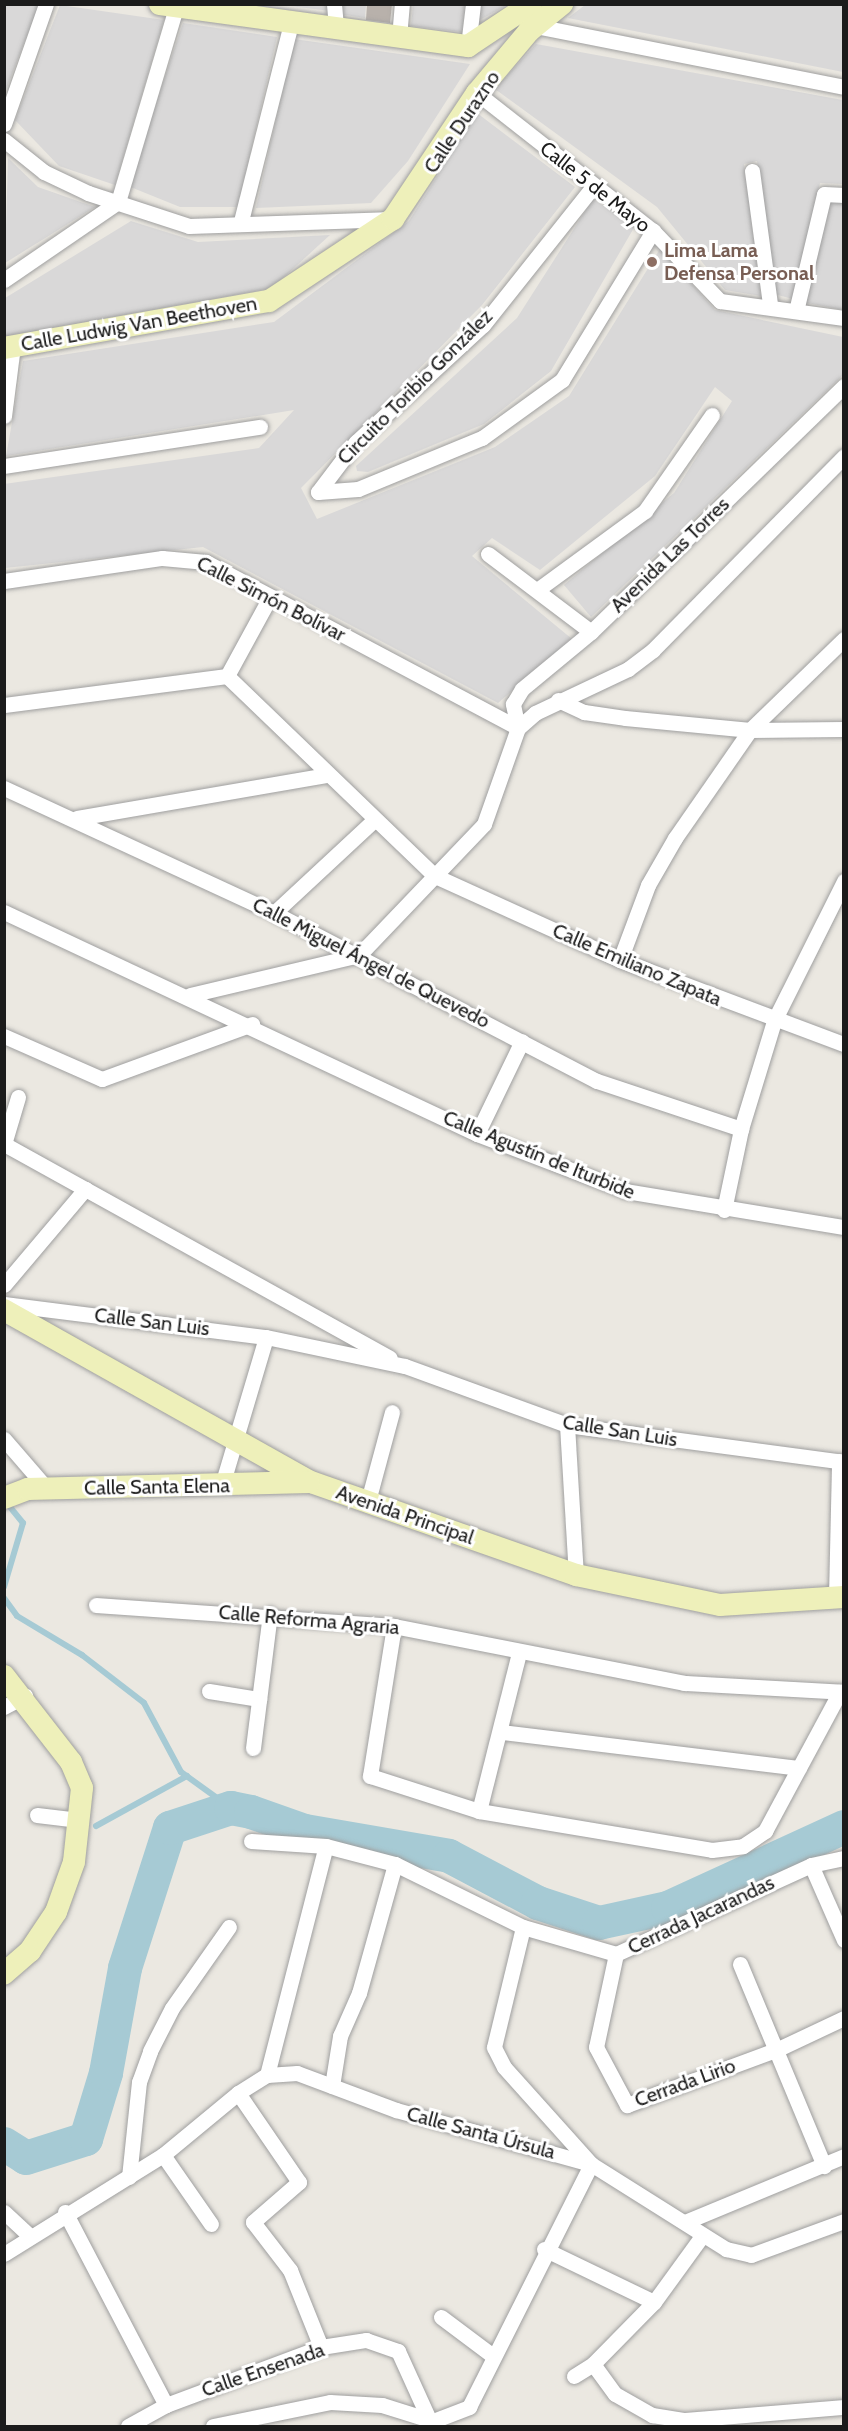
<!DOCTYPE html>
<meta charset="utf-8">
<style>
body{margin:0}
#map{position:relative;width:848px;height:2431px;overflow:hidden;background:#ebe8e1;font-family:Cabin,sans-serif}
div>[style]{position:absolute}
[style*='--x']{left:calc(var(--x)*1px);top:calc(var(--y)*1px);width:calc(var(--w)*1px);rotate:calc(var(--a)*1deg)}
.residential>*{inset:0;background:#d9d8d8}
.stream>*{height:6px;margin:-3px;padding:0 3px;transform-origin:3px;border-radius:3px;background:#a6cad4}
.river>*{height:34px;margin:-17px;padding:0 17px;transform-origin:17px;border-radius:17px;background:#a6cad4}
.building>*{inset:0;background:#b8b1ab}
.roads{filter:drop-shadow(0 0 2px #9f9f9f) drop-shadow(0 0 2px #9f9f9f)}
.street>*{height:15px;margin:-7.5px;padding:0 7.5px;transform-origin:7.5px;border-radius:7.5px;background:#fff}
.secondary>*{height:22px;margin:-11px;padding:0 11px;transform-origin:11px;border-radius:11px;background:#eef0ba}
.dots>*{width:16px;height:16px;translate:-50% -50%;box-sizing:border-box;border:3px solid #fff;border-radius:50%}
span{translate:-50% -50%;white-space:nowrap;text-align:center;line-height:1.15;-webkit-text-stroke:6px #fff;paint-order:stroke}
.street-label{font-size:20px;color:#1b1b1b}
.education-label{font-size:20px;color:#785e54;font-weight:700}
.left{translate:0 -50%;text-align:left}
.frame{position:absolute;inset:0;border:6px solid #1b1b1b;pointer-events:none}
</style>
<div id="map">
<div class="residential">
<div style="clip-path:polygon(5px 5px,39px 5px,5px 92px)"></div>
<div style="clip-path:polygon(60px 5px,164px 20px,115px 185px,59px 166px,15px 120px)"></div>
<div style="clip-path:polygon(283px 5px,329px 5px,330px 11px)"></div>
<div style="clip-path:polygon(339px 5px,366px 5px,365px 18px,339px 14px)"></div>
<div style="clip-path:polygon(413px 5px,466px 5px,462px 32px,411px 26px)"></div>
<div style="clip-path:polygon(480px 5px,507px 5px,478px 21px)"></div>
<div style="clip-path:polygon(585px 5px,843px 5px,843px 72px,568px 18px)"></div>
<div style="clip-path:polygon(183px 23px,277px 37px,238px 207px,180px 207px,128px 186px)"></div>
<div style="clip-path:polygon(294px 39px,470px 64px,408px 161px,371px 203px,256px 208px)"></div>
<div style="clip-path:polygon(536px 44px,843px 100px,843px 184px,820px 183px,793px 299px,774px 294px,757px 161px,744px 164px,761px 296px,725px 290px,657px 207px,495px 89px)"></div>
<div style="clip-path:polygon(477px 113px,575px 187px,482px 305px,301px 488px,317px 519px,495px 447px,569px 396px,660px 249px,715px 310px,843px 337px,843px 375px,591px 617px,564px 585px,674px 493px,732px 401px,715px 387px,655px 476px,540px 570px,492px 538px,472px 556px,572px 639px,498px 703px,203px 547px,5px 568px,4px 484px,259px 448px,294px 410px,6px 456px,23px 361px,274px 322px,409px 221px)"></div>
<div style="clip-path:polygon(8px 158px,38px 187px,95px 207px,5px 263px)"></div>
<div style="clip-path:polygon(593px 199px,635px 226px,551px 371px,484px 424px,368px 472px,357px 471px,356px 466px,517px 318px)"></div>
<div style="clip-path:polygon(827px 202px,843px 202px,843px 310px,803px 302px)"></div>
<div style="clip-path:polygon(131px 221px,198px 242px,330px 235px,272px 288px,5px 337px,5px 298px)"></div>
</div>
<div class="stream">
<div style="--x:4;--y:1587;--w:67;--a:-73.5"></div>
<div style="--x:23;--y:1523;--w:26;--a:-129"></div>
<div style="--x:4;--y:1598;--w:22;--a:54"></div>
<div style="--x:17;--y:1616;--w:76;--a:31"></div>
<div style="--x:82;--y:1655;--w:78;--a:37.7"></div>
<div style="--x:144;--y:1703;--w:78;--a:61.8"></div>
<div style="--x:181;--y:1772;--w:62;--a:35.8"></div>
<div style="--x:96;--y:1826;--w:104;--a:-28.8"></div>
</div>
<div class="river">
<div style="--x:4;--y:2144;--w:26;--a:32"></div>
<div style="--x:26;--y:2158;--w:63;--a:-17.6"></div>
<div style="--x:86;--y:2139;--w:69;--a:-73.1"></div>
<div style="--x:106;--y:2073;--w:107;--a:-79.7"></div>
<div style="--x:125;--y:1968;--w:147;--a:-72.2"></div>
<div style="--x:170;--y:1828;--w:64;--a:-18.2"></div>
<div style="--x:231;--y:1808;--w:20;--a:11"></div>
<div style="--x:251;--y:1812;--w:57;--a:19.4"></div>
<div style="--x:305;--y:1831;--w:146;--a:9.8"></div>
<div style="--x:449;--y:1856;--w:101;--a:27.8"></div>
<div style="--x:538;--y:1903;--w:64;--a:18.2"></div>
<div style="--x:599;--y:1923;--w:71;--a:-12.3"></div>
<div style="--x:668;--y:1908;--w:194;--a:-24.7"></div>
</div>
<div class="building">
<div style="clip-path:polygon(367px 4px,392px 4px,390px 23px,366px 20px)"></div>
</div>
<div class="roads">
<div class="street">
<div style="--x:334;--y:4;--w:25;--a:85"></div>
<div style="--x:536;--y:26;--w:314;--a:11.2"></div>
<div style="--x:399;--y:37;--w:33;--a:-85"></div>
<div style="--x:468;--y:46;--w:42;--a:-83.2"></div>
<div style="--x:477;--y:93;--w:224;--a:38.1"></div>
<div style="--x:653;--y:231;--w:97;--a:46.3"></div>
<div style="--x:720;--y:301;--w:125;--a:7.8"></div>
<div style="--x:4;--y:124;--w:127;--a:-70.7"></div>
<div style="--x:4;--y:140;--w:51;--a:38.7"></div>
<div style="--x:44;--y:172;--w:49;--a:25.5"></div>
<div style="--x:88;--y:193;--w:106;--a:18.1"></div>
<div style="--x:189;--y:226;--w:204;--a:-2"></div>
<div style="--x:752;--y:171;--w:135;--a:82.3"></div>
<div style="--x:241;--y:221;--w:203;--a:-75.8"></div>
<div style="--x:4;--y:280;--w:138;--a:-34.4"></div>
<div style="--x:118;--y:202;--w:203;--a:-73.4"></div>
<div style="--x:796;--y:311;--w:120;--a:-76.5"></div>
<div style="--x:824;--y:194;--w:20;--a:3"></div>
<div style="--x:4;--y:416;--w:71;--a:-82.7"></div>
<div style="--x:4;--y:466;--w:259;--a:-8.7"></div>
<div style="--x:318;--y:492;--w:40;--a:-4.3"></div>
<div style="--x:358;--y:489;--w:134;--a:-22.4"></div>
<div style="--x:482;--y:438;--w:99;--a:-35.9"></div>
<div style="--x:562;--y:380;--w:175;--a:-58.6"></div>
<div style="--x:318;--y:492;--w:63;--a:-52.8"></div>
<div style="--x:356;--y:442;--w:173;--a:-42.7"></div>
<div style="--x:483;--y:325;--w:175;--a:-51.5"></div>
<div style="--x:488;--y:554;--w:129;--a:37.1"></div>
<div style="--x:4;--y:581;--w:160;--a:-8.3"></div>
<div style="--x:162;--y:558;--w:44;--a:5.2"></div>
<div style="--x:206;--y:562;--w:353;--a:28"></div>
<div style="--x:537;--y:590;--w:134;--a:-36.2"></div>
<div style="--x:645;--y:511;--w:117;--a:-55.1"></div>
<div style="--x:227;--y:676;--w:289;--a:43.9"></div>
<div style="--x:435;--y:876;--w:203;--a:24.4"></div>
<div style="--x:620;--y:960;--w:239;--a:20.6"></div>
<div style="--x:227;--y:676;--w:90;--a:-61.4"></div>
<div style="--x:558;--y:700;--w:29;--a:25"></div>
<div style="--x:584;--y:712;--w:41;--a:8.3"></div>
<div style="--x:625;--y:718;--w:126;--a:5.5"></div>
<div style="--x:750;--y:730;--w:94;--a:-0.6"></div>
<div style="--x:4;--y:705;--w:225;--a:-7.4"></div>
<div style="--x:518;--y:728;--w:25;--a:-102"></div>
<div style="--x:513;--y:704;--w:17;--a:-59"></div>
<div style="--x:522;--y:689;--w:89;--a:-39.6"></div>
<div style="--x:591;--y:632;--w:353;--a:-44.2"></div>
<div style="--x:4;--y:788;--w:298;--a:24.8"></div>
<div style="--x:274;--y:913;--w:364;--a:27.5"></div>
<div style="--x:597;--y:1081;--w:152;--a:18.4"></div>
<div style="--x:77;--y:818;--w:254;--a:-9.8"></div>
<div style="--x:4;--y:912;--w:523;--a:25.14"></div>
<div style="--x:477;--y:1134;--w:160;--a:20.9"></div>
<div style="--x:626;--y:1191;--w:221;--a:9.4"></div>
<div style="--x:274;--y:913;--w:137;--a:-42.9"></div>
<div style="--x:620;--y:960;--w:80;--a:-69.5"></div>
<div style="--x:648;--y:885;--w:54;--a:-60.1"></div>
<div style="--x:675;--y:838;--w:131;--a:-55.2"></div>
<div style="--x:750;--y:730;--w:131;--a:-44.1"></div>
<div style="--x:190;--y:995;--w:174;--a:-13.3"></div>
<div style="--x:359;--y:955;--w:181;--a:-46.3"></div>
<div style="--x:484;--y:824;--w:102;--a:-70.5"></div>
<div style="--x:518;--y:728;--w:23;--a:-41"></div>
<div style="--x:535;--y:713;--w:103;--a:-25.3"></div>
<div style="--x:628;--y:669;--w:31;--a:-37"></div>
<div style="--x:653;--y:650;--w:272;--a:-45.4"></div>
<div style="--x:4;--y:1036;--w:107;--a:23.7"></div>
<div style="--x:102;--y:1079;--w:160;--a:-20.1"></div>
<div style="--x:477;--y:1134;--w:103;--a:-64.2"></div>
<div style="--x:4;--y:1144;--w:441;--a:29"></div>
<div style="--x:4;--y:1144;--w:49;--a:-73.4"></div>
<div style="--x:724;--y:1210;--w:83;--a:-78.1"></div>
<div style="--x:741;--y:1129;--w:113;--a:-73"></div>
<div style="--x:774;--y:1021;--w:157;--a:-63.4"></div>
<div style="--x:4;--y:1285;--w:126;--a:-49.8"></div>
<div style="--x:4;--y:1304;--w:264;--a:7.2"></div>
<div style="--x:266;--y:1337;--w:142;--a:11.8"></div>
<div style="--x:405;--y:1366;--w:172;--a:20"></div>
<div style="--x:567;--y:1425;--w:279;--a:7.6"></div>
<div style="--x:567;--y:1425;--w:150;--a:86.6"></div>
<div style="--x:4;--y:1439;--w:67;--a:49.2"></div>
<div style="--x:222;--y:1485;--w:154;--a:-73.4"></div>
<div style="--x:368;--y:1501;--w:92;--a:-74.9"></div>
<div style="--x:836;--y:1597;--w:136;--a:-88.7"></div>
<div style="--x:96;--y:1605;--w:299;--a:4"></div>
<div style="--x:394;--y:1626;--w:296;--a:11.1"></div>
<div style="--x:684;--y:1683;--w:160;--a:3.2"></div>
<div style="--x:394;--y:1626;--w:152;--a:99.1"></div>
<div style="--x:370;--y:1776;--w:114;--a:17.8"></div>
<div style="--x:479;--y:1811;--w:236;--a:9.5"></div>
<div style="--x:712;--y:1850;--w:31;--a:-7"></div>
<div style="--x:743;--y:1846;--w:27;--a:-34"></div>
<div style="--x:765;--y:1831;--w:158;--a:-61.7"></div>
<div style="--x:209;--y:1691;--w:51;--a:9.1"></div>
<div style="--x:4;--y:1707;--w:24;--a:-28"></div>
<div style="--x:502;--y:1732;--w:299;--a:6.9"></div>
<div style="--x:253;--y:1748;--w:135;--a:-82.8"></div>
<div style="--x:479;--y:1811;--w:163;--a:-75.8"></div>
<div style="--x:37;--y:1815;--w:42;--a:6.8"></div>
<div style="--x:251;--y:1841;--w:75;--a:3.8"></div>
<div style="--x:326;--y:1846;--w:71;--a:14.6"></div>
<div style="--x:395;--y:1864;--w:143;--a:26.2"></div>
<div style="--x:523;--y:1927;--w:97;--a:16.2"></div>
<div style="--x:616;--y:1954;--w:214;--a:-24.5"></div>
<div style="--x:811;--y:1865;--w:34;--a:-12"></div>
<div style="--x:811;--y:1865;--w:82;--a:66.3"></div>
<div style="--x:616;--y:1954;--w:95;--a:102.1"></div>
<div style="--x:596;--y:2047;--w:66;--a:61.9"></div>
<div style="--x:627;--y:2105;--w:159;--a:-20.3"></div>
<div style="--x:776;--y:2050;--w:75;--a:-25.2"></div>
<div style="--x:740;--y:1964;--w:219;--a:67.4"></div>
<div style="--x:267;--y:2075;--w:236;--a:-75.6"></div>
<div style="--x:332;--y:2086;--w:51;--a:-80.9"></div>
<div style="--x:340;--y:2036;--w:47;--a:-66.2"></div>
<div style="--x:359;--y:1993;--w:134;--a:-74.4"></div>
<div style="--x:238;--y:2093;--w:108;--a:55.6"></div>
<div style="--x:299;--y:2182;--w:61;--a:139"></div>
<div style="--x:253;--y:2222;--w:61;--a:52.4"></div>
<div style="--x:290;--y:2270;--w:83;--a:68.1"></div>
<div style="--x:163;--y:2155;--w:84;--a:55.2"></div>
<div style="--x:129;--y:2177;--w:96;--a:-84"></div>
<div style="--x:139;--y:2082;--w:33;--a:-70"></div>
<div style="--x:150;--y:2051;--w:48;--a:-62.9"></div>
<div style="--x:172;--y:2008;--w:99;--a:-54.9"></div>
<div style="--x:4;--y:2212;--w:34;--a:43"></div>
<div style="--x:65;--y:2212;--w:218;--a:62.4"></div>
<div style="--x:685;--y:2222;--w:172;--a:-22.5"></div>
<div style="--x:544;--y:2249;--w:122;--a:25.7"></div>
<div style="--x:4;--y:2254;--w:187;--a:-31.9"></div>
<div style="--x:163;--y:2155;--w:97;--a:-39.6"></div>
<div style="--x:238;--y:2093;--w:34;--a:-32"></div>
<div style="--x:267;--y:2075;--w:30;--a:-4"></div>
<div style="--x:297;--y:2073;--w:106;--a:20.5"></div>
<div style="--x:396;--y:2110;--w:202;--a:15.5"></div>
<div style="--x:591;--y:2164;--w:160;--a:32.2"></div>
<div style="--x:726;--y:2249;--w:26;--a:13"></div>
<div style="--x:751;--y:2255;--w:99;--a:-20.1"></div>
<div style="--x:441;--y:2317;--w:65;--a:36.9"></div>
<div style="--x:593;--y:2364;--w:37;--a:54"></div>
<div style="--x:615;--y:2394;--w:43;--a:29.6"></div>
<div style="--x:652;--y:2415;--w:33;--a:9"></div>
<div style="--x:685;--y:2420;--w:160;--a:-4.7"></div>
<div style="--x:574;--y:2376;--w:22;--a:-32"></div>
<div style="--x:593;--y:2364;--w:87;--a:-45.5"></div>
<div style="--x:654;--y:2302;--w:82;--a:-54"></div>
<div style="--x:433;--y:2421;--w:39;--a:-21"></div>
<div style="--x:469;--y:2407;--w:272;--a:-63.3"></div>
<div style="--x:591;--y:2164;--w:130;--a:-131.9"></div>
<div style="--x:504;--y:2067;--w:22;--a:-117"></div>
<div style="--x:494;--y:2047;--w:123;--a:-76.4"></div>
<div style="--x:128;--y:2426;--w:43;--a:-28.9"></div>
<div style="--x:166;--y:2405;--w:165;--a:-20.5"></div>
<div style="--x:321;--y:2347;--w:46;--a:-8.8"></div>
<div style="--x:366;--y:2340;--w:34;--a:19"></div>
<div style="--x:398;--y:2351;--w:82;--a:65.6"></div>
<div style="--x:213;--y:2426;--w:119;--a:-11.6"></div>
<div style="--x:330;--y:2402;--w:52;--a:3.3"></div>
<div style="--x:382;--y:2405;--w:53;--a:17.4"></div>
</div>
<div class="secondary">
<div style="--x:160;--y:4;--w:311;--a:7.8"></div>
<div style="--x:468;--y:46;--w:76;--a:-33.7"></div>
<div style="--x:4;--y:348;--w:269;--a:-10.1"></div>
<div style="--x:269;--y:301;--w:149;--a:-33.5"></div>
<div style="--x:393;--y:219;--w:151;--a:-56.3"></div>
<div style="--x:477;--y:93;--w:81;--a:-50"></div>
<div style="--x:529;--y:31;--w:43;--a:-39.3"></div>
<div style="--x:4;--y:1310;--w:352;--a:29.3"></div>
<div style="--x:311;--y:1482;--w:281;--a:19.3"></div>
<div style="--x:576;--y:1575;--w:147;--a:11.8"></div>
<div style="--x:720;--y:1605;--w:124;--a:-3.7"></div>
<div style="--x:4;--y:1498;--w:26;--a:-21"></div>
<div style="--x:28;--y:1489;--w:281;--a:-1.4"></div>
<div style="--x:4;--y:1676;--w:109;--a:52.1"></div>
<div style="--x:71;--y:1762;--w:28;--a:67"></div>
<div style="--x:82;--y:1788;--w:74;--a:96.2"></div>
<div style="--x:74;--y:1862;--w:53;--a:109.8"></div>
<div style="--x:56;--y:1912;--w:47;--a:123.7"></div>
<div style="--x:30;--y:1951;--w:35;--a:139"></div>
</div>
</div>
<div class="dots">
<div style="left:652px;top:262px;background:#8d6e63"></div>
</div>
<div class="street-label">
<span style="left:462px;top:122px;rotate:-56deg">Calle Durazno</span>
<span style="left:595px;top:187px;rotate:38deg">Calle 5 de Mayo</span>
<span style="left:139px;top:324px;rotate:-10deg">Calle Ludwig Van Beethoven</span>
<span style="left:415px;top:387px;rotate:-45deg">Circuito Toribio González</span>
<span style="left:670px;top:555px;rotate:-44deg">Avenida Las Torres</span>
<span style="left:271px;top:599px;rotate:27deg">Calle Simón Bolívar</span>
<span style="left:371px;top:963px;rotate:27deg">Calle Miguel Ángel de Quevedo</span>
<span style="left:637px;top:965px;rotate:23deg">Calle Emiliano Zapata</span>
<span style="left:539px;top:1155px;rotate:22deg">Calle Agustín de Iturbide</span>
<span style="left:152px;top:1322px;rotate:7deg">Calle San Luis</span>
<span style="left:620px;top:1431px;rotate:9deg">Calle San Luis</span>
<span style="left:157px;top:1487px;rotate:-1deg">Calle Santa Elena</span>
<span style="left:405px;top:1515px;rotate:19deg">Avenida Principal</span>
<span style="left:309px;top:1620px;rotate:5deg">Calle Reforma Agraria</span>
<span style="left:701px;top:1915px;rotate:-25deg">Cerrada Jacarandas</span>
<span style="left:685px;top:2083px;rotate:-20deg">Cerrada Lirio</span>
<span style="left:481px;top:2133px;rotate:15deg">Calle Santa Úrsula</span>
<span style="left:263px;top:2370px;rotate:-19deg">Calle Ensenada</span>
</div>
<div class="education-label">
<span class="left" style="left:664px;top:262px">Lima Lama<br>Defensa Personal</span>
</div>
<div class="frame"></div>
</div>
